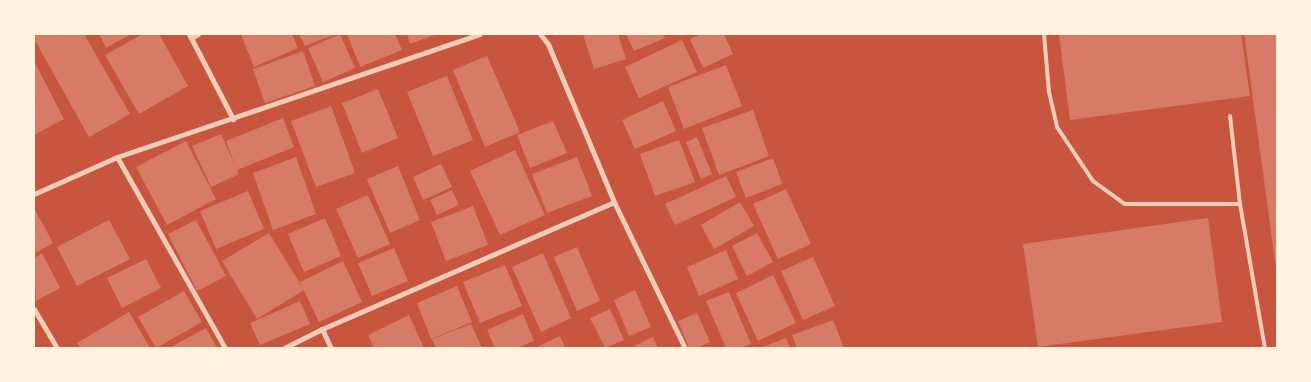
<!DOCTYPE html>
<style>
body{margin:0}
#map{position:relative;width:1311px;height:382px;overflow:hidden;background:#c8553d;font-family:"PT Sans Narrow",sans-serif}
div>[style]{position:absolute}
[style*='--x']{left:calc(var(--x)*1px);top:calc(var(--y)*1px);width:calc(var(--w)*1px);rotate:calc(var(--a)*1deg)}
.building>*{inset:0;background:#d67c66}
.service>*{height:4px;margin:-2px;padding:0 2px;transform-origin:2px;border-radius:2px;background:#f1ccb7}
.minor>*{height:5px;margin:-2.5px;padding:0 2.5px;transform-origin:2.5px;border-radius:2.5px;background:#f1ccb7}
span{translate:-50% -50%;white-space:nowrap;text-align:center;line-height:1.15;-webkit-text-stroke:4px #fff3e0;paint-order:stroke}
.frame{position:absolute;inset:0;border:35px solid #fff3e0;pointer-events:none}
</style>
<div id="map">
<div class="building">
<div style="clip-path:polygon(34px 34px,84px 34px,130px 114px,89px 137px,34px 39px)"></div>
<div style="clip-path:polygon(99px 34px,131px 34px,106px 48px)"></div>
<div style="clip-path:polygon(143px 34px,159px 34px,188px 86px,139px 114px,105px 55px)"></div>
<div style="clip-path:polygon(244px 34px,292px 34px,298px 48px,254px 67px,241px 35px)"></div>
<div style="clip-path:polygon(299px 34px,336px 34px,305px 46px)"></div>
<div style="clip-path:polygon(340px 34px,355px 68px,323px 82px,308px 48px)"></div>
<div style="clip-path:polygon(347px 34px,395px 34px,402px 50px,360px 67px)"></div>
<div style="clip-path:polygon(407px 34px,437px 34px,410px 44px)"></div>
<div style="clip-path:polygon(583px 34px,618px 34px,626px 59px,594px 69px)"></div>
<div style="clip-path:polygon(626px 34px,663px 34px,665px 38px,634px 51px)"></div>
<div style="clip-path:polygon(702px 34px,724px 34px,733px 54px,703px 68px,690px 39px)"></div>
<div style="clip-path:polygon(1059px 34px,1241px 34px,1250px 96px,1070px 120px)"></div>
<div style="clip-path:polygon(1244px 34px,1277px 34px,1277px 268px,1276px 268px)"></div>
<div style="clip-path:polygon(682px 40px,697px 72px,639px 98px,625px 67px)"></div>
<div style="clip-path:polygon(303px 51px,315px 86px,265px 103px,253px 69px)"></div>
<div style="clip-path:polygon(487px 56px,520px 132px,485px 147px,453px 70px)"></div>
<div style="clip-path:polygon(34px 61px,64px 119px,34px 135px)"></div>
<div style="clip-path:polygon(726px 65px,742px 106px,684px 129px,668px 87px)"></div>
<div style="clip-path:polygon(447px 76px,473px 140px,433px 156px,407px 92px)"></div>
<div style="clip-path:polygon(378px 89px,398px 138px,362px 153px,342px 103px)"></div>
<div style="clip-path:polygon(663px 101px,676px 131px,635px 149px,622px 120px)"></div>
<div style="clip-path:polygon(331px 106px,355px 173px,316px 187px,291px 121px)"></div>
<div style="clip-path:polygon(753px 110px,769px 156px,719px 175px,702px 128px)"></div>
<div style="clip-path:polygon(283px 118px,294px 147px,237px 170px,239px 174px,211px 187px,192px 146px,221px 134px,235px 166px,226px 141px)"></div>
<div style="clip-path:polygon(553px 121px,567px 153px,530px 168px,517px 135px)"></div>
<div style="clip-path:polygon(697px 137px,712px 174px,701px 179px,686px 142px)"></div>
<div style="clip-path:polygon(679px 140px,695px 182px,655px 196px,640px 154px)"></div>
<div style="clip-path:polygon(186px 141px,216px 199px,167px 225px,136px 167px)"></div>
<div style="clip-path:polygon(515px 150px,545px 215px,500px 235px,470px 171px)"></div>
<div style="clip-path:polygon(296px 157px,316px 214px,273px 230px,253px 173px)"></div>
<div style="clip-path:polygon(577px 157px,592px 196px,547px 213px,532px 174px)"></div>
<div style="clip-path:polygon(773px 158px,782px 184px,746px 198px,736px 172px)"></div>
<div style="clip-path:polygon(441px 164px,452px 187px,423px 200px,413px 177px)"></div>
<div style="clip-path:polygon(398px 166px,420px 220px,390px 233px,367px 179px)"></div>
<div style="clip-path:polygon(726px 176px,736px 197px,675px 225px,665px 204px)"></div>
<div style="clip-path:polygon(786px 189px,811px 244px,778px 259px,753px 204px)"></div>
<div style="clip-path:polygon(452px 190px,459px 205px,437px 215px,430px 200px)"></div>
<div style="clip-path:polygon(248px 191px,264px 229px,216px 249px,200px 211px)"></div>
<div style="clip-path:polygon(368px 195px,390px 244px,358px 258px,336px 209px)"></div>
<div style="clip-path:polygon(740px 202px,754px 226px,714px 249px,701px 225px)"></div>
<div style="clip-path:polygon(473px 206px,488px 245px,446px 261px,431px 222px)"></div>
<div style="clip-path:polygon(34px 208px,53px 243px,34px 254px)"></div>
<div style="clip-path:polygon(325px 218px,341px 256px,304px 272px,288px 234px)"></div>
<div style="clip-path:polygon(1208px 218px,1222px 322px,1038px 347px,1023px 244px)"></div>
<div style="clip-path:polygon(109px 220px,130px 259px,77px 286px,57px 247px)"></div>
<div style="clip-path:polygon(196px 220px,226px 276px,197px 291px,168px 234px)"></div>
<div style="clip-path:polygon(269px 233px,304px 290px,257px 319px,222px 261px)"></div>
<div style="clip-path:polygon(757px 233px,773px 262px,747px 276px,732px 246px)"></div>
<div style="clip-path:polygon(577px 247px,600px 301px,577px 311px,554px 257px)"></div>
<div style="clip-path:polygon(394px 248px,408px 281px,372px 296px,358px 263px)"></div>
<div style="clip-path:polygon(726px 250px,738px 279px,699px 296px,687px 267px)"></div>
<div style="clip-path:polygon(42px 253px,60px 288px,36px 301px,34px 258px)"></div>
<div style="clip-path:polygon(543px 253px,571px 318px,541px 332px,512px 267px)"></div>
<div style="clip-path:polygon(813px 257px,835px 306px,803px 320px,781px 271px)"></div>
<div style="clip-path:polygon(146px 259px,161px 288px,122px 308px,107px 278px)"></div>
<div style="clip-path:polygon(343px 261px,362px 302px,319px 322px,300px 282px)"></div>
<div style="clip-path:polygon(505px 265px,522px 306px,480px 323px,463px 282px)"></div>
<div style="clip-path:polygon(773px 275px,796px 323px,758px 341px,736px 293px)"></div>
<div style="clip-path:polygon(457px 286px,472px 322px,431px 339px,417px 303px)"></div>
<div style="clip-path:polygon(635px 290px,651px 327px,629px 336px,614px 300px)"></div>
<div style="clip-path:polygon(184px 291px,202px 322px,156px 348px,138px 317px)"></div>
<div style="clip-path:polygon(729px 292px,751px 344px,740px 348px,726px 348px,706px 301px)"></div>
<div style="clip-path:polygon(300px 301px,310px 324px,260px 345px,250px 323px)"></div>
<div style="clip-path:polygon(610px 309px,624px 340px,605px 348px,590px 318px)"></div>
<div style="clip-path:polygon(129px 312px,150px 348px,81px 348px,77px 343px)"></div>
<div style="clip-path:polygon(697px 313px,710px 342px,696px 348px,689px 348px,678px 321px)"></div>
<div style="clip-path:polygon(523px 314px,534px 341px,517px 348px,495px 348px,487px 330px)"></div>
<div style="clip-path:polygon(409px 315px,424px 348px,374px 348px,368px 335px)"></div>
<div style="clip-path:polygon(833px 320px,844px 348px,797px 348px,792px 335px)"></div>
<div style="clip-path:polygon(471px 324px,482px 348px,436px 348px,432px 339px)"></div>
<div style="clip-path:polygon(206px 328px,217px 348px,169px 348px)"></div>
<div style="clip-path:polygon(560px 336px,565px 348px,535px 348px)"></div>
<div style="clip-path:polygon(653px 337px,658px 348px,635px 348px,634px 346px)"></div>
<div style="clip-path:polygon(786px 338px,790px 348px,760px 348px)"></div>
</div>
<div class="service">
<div style="--x:1044;--y:34;--w:58;--a:85.1"></div>
<div style="--x:1049;--y:92;--w:36;--a:77"></div>
<div style="--x:1057;--y:127;--w:65;--a:56.3"></div>
<div style="--x:1093;--y:181;--w:39;--a:36"></div>
<div style="--x:1125;--y:204;--w:115;--a:0"></div>
<div style="--x:1240;--y:204;--w:146;--a:80.2"></div>
<div style="--x:1230;--y:116;--w:89;--a:83.5"></div>
</div>
<div class="minor">
<div style="--x:189;--y:34;--w:96;--a:62.6"></div>
<div style="--x:540;--y:34;--w:13;--a:51"></div>
<div style="--x:548;--y:44;--w:171;--a:67.3"></div>
<div style="--x:614;--y:202;--w:162;--a:64.1"></div>
<div style="--x:191;--y:38;--w:8;--a:-30"></div>
<div style="--x:117;--y:157;--w:219;--a:60.5"></div>
<div style="--x:34;--y:194;--w:91;--a:-24"></div>
<div style="--x:117;--y:157;--w:383;--a:-18.7"></div>
<div style="--x:34;--y:309;--w:45;--a:59.5"></div>
<div style="--x:322;--y:329;--w:21;--a:65"></div>
<div style="--x:284;--y:348;--w:42;--a:-26.6"></div>
<div style="--x:322;--y:329;--w:318;--a:-23.5"></div>
</div>
<div class="frame"></div>
</div>
